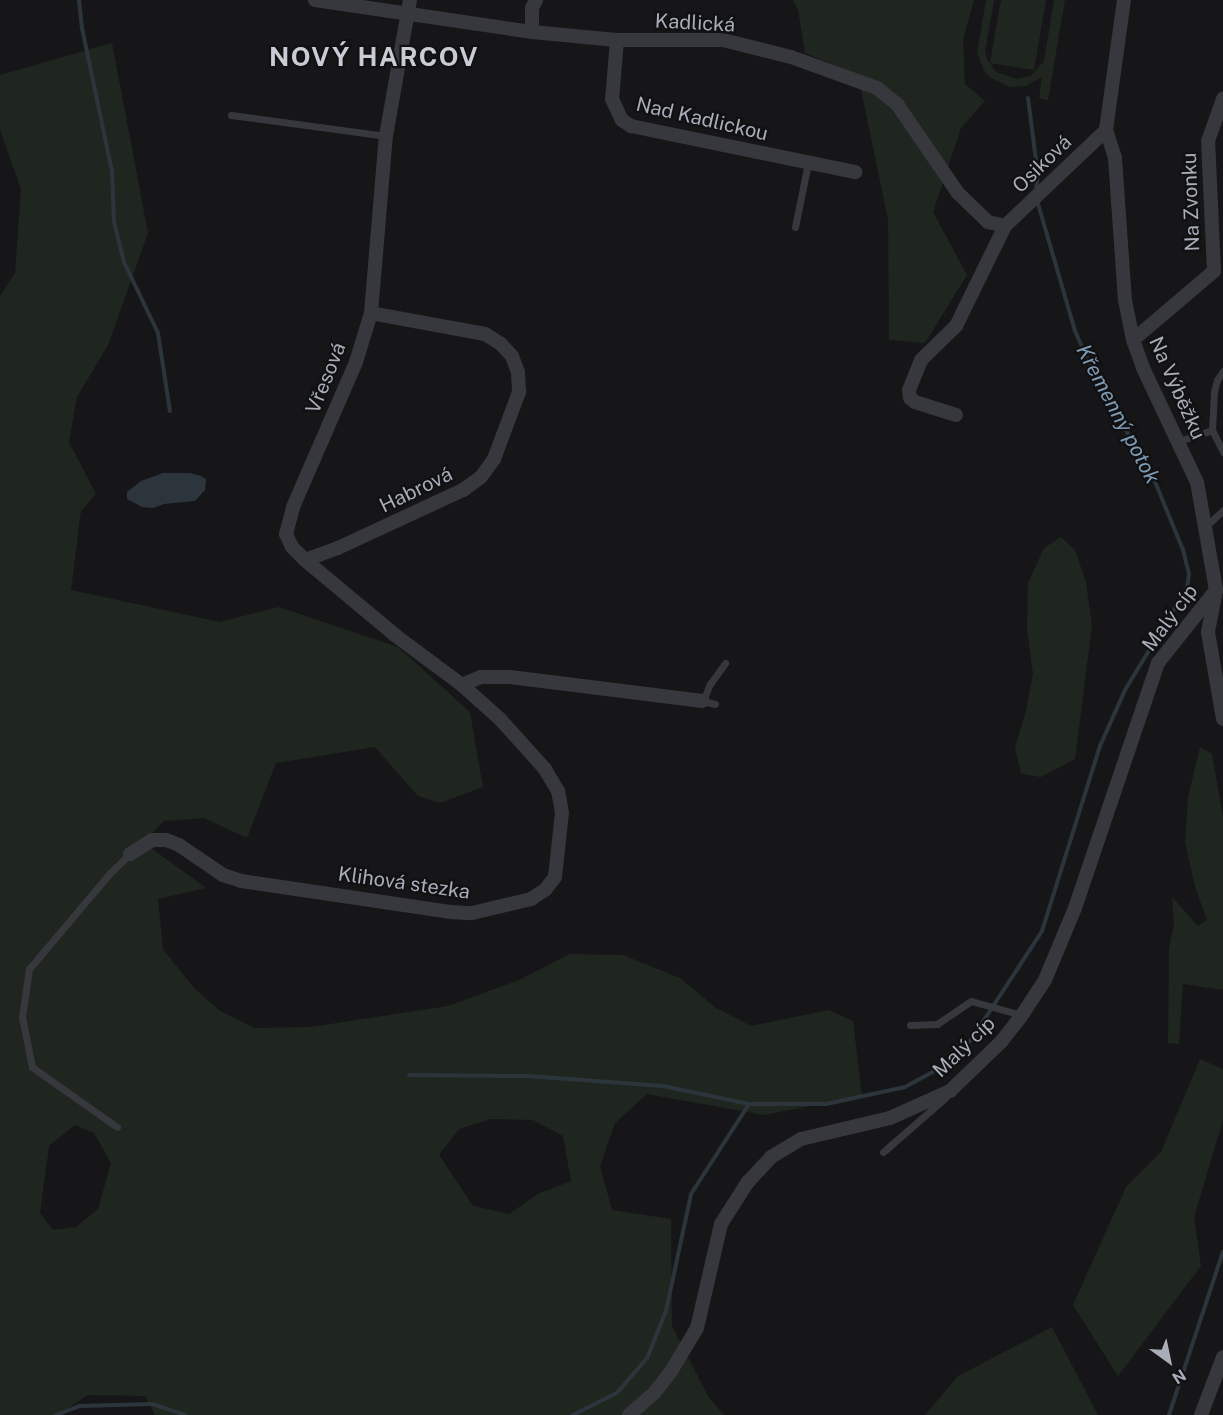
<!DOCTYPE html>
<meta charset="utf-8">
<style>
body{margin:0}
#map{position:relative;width:1223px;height:1415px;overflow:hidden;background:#161618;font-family:"Public Sans",sans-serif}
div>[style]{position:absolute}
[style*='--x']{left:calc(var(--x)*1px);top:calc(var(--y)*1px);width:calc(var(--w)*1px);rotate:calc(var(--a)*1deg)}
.green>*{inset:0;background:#1e261f}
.water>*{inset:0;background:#2c353c}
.stream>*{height:4px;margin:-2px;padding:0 2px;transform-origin:2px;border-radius:2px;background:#2c353c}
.service>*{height:7px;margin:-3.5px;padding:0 3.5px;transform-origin:3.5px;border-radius:3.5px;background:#37383d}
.minor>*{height:14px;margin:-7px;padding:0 7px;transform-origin:7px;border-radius:7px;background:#37383d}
span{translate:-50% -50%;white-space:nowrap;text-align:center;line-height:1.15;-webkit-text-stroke:4.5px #111113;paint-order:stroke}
.street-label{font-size:20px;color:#a8adb8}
.water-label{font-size:21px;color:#7f9bb3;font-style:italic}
.district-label{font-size:26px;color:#c9ccd4;font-weight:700;letter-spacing:1.5px}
.north{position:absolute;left:1139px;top:1331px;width:60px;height:60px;-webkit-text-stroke:4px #111113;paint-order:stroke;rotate:147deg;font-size:16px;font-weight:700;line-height:24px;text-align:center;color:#a8adb8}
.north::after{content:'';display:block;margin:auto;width:21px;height:27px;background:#a8adb8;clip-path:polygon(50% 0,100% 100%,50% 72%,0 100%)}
</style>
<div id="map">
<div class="green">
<div style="clip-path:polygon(793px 0,974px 0,963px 40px,965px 84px,985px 101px,961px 128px,933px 212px,967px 275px,925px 343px,889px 340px,888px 220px,858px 75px,805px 53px,798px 10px)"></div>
<div style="clip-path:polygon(986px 0,994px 0,985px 52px,987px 59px,996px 72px,1017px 79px,1030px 76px,1044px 61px,1054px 0,1065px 0,1048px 100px,1039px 98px,1042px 77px,1026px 86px,1009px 87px,991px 78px,984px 71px,977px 52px)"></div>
<div style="clip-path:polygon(1001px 0,1046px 0,1034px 70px,990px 63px)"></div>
<div style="clip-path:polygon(evenodd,112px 43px,148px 233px,108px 345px,77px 397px,69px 442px,96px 494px,81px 511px,71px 590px,220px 622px,279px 607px,398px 647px,470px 712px,483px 787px,440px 803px,418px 796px,375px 747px,276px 763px,247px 838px,204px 818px,164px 821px,143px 842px,206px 888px,158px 899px,163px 949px,194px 988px,220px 1011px,255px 1028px,311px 1027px,448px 1006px,519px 980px,570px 954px,623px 955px,680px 978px,716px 1008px,751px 1026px,828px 1010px,853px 1021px,862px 1096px,764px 1115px,647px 1094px,615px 1123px,600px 1166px,612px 1210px,671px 1219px,672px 1326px,708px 1396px,724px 1415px,155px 1415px,145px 1396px,88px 1395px,58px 1415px,0 1415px,0 296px,15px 273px,21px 189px,0 130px,0 75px,112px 43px,491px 1119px,533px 1120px,563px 1136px,571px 1181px,538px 1194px,509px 1214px,473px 1206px,439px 1155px,459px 1129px,491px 1119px,112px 43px,75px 1125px,94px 1133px,111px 1163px,98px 1209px,76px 1227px,53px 1230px,40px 1213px,49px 1146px,75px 1125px)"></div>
<div style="clip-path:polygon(1061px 537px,1075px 550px,1086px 582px,1092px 626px,1075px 759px,1041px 777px,1021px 774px,1015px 747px,1026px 711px,1033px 674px,1027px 629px,1028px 583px,1044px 548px)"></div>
<div style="clip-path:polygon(1200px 747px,1212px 754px,1223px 817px,1223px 990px,1183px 984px,1179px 1044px,1168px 1043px,1169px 949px,1174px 923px,1172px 897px,1198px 926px,1207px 920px,1195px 887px,1185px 842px,1188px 797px)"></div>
<div style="clip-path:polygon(1200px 1059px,1223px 1069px,1223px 1120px,1194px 1217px,1201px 1266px,1118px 1376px,1073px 1305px,1126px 1187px,1161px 1152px)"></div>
<div style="clip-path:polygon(1052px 1327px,1098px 1415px,925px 1415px,958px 1376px)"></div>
</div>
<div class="water">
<div style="clip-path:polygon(163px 473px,190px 473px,201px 476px,206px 479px,205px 490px,195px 501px,164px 504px,153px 508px,142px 507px,127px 499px,127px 492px,141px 481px)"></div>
</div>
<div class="stream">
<div style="--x:79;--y:0;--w:28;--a:84"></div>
<div style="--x:82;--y:28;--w:146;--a:78.2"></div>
<div style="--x:112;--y:171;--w:51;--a:87.8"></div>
<div style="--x:114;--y:222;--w:41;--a:76"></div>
<div style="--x:124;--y:262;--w:79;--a:64.4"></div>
<div style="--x:158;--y:333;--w:79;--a:81.3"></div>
<div style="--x:1028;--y:98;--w:79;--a:82.7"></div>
<div style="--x:1038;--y:176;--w:13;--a:99"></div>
<div style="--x:409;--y:1075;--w:119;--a:0.5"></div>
<div style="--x:528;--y:1076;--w:135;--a:4.2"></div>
<div style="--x:663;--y:1086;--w:88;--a:11.8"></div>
<div style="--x:749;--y:1104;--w:77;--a:0"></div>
<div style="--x:826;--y:1104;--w:81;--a:-12.1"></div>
<div style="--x:905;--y:1087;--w:52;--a:-28.5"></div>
<div style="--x:951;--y:1062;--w:30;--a:-48"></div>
<div style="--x:971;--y:1040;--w:130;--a:-56.9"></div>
<div style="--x:1042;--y:931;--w:194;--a:-72.6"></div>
<div style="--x:1100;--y:746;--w:61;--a:-65.9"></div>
<div style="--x:1125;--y:690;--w:119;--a:-58.7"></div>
<div style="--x:1187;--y:588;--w:14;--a:-82"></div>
<div style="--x:1189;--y:574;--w:25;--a:-104"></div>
<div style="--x:1183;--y:550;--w:79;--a:-112.3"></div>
<div style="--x:1153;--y:477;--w:113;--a:-120.2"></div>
<div style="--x:1096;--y:379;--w:52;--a:-113.6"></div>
<div style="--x:1075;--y:331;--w:132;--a:-106.2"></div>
<div style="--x:56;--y:1415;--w:26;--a:-21"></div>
<div style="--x:80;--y:1406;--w:72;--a:-1.6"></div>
<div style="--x:152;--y:1404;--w:35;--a:18"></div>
<div style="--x:573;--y:1415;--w:49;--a:-26.6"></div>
<div style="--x:617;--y:1393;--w:46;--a:-49.4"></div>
<div style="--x:647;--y:1358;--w:51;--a:-68"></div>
<div style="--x:666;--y:1311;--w:120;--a:-77.9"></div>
<div style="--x:691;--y:1194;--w:107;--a:-57.2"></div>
<div style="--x:1169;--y:1415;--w:172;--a:-71.7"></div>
</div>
<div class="service">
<div style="--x:231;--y:115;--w:156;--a:7.7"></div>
<div style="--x:795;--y:227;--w:65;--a:-78.5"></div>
<div style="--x:1212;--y:430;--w:38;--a:-87"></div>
<div style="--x:1214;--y:392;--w:12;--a:-76"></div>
<div style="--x:1217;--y:380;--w:11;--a:-56"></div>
<div style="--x:1179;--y:441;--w:35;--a:-18"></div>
<div style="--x:1212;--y:430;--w:25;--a:63"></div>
<div style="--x:1205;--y:527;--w:25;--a:-43"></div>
<div style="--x:715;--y:704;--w:12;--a:-166"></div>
<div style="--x:703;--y:701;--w:18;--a:-68"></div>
<div style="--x:710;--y:684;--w:26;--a:-54"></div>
<div style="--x:910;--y:1025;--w:27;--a:-2"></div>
<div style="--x:937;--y:1024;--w:41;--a:-34.1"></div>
<div style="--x:971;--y:1001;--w:53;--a:15.4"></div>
<div style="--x:117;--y:1127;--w:104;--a:-144.8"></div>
<div style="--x:32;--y:1067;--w:51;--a:-101.3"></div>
<div style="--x:22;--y:1017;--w:49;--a:-81.7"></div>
<div style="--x:29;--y:969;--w:124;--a:-49.9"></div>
<div style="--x:109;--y:874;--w:29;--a:-44"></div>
<div style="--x:883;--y:1152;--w:84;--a:-41.1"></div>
</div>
<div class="minor">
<div style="--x:315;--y:0;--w:219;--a:8.4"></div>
<div style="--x:532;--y:32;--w:85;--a:5.4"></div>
<div style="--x:617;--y:40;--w:106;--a:0"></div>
<div style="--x:723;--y:40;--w:70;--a:14"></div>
<div style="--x:791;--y:57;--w:91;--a:19.8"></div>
<div style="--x:877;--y:88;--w:26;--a:39"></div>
<div style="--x:897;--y:104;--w:108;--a:55.6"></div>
<div style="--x:958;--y:193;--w:42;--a:44"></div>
<div style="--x:988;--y:222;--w:17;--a:13"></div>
<div style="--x:1124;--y:0;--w:131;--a:97.9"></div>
<div style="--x:1106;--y:130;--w:29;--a:72"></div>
<div style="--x:1115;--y:158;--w:142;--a:86"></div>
<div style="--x:1125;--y:300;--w:41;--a:78.7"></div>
<div style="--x:1133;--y:340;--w:30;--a:70"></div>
<div style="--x:1143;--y:368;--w:126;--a:64.7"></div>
<div style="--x:1197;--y:482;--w:110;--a:80"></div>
<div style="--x:1216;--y:590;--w:43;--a:100.8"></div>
<div style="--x:1208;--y:632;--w:88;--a:80.2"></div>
<div style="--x:532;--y:32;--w:24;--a:-90"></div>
<div style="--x:532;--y:8;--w:9;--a:-63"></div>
<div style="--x:617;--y:40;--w:59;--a:94.8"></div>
<div style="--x:612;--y:99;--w:23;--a:65"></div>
<div style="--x:622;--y:120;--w:11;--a:34"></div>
<div style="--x:631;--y:126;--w:229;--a:11.6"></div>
<div style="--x:1133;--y:340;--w:106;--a:-40.4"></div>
<div style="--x:1214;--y:271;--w:130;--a:-92.6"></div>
<div style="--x:1208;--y:141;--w:45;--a:-70.3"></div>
<div style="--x:956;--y:415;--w:43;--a:-162.4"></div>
<div style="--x:915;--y:402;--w:6;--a:-141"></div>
<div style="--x:910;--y:398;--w:8;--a:-97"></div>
<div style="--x:909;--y:390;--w:32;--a:-68"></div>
<div style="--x:921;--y:360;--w:49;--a:-44.2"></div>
<div style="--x:956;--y:326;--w:111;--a:-63.9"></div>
<div style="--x:1005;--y:226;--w:139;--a:-43.5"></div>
<div style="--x:305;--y:560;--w:35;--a:-20"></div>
<div style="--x:338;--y:548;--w:138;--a:-24.9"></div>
<div style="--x:463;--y:490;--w:22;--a:-36"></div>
<div style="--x:481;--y:477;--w:22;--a:-54"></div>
<div style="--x:494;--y:459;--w:72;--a:-69.5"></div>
<div style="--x:519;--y:392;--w:20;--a:-93"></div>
<div style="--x:518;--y:372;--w:17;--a:-111"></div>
<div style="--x:512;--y:356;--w:16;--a:-133"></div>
<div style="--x:501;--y:344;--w:19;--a:-148"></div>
<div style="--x:485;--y:334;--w:116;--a:-169.6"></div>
<div style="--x:462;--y:685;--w:21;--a:-23"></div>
<div style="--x:481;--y:677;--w:29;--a:0"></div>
<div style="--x:510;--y:677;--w:194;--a:7.1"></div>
<div style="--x:130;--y:854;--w:26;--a:-32"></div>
<div style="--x:152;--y:840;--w:14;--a:0"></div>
<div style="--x:166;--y:840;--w:14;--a:21"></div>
<div style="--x:179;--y:845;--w:53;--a:34.3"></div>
<div style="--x:223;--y:875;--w:19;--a:18"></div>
<div style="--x:241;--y:881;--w:211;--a:8.4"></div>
<div style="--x:450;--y:912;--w:22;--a:3"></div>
<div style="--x:472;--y:913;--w:61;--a:-13.3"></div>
<div style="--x:531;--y:899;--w:17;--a:-33"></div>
<div style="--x:545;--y:890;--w:16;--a:-52"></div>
<div style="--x:555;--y:877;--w:64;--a:-83.8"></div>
<div style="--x:562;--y:813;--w:22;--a:-100"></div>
<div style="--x:558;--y:791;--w:26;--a:-121"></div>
<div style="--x:545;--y:769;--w:67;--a:-132"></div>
<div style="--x:500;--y:719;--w:51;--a:-138.2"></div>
<div style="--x:462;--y:685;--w:84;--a:-143.3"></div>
<div style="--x:395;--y:635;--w:117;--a:-140.2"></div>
<div style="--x:305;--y:560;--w:18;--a:-135"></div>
<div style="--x:292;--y:547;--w:14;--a:-115"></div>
<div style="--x:286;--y:534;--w:28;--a:-75"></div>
<div style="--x:293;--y:507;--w:158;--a:-66.5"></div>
<div style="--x:356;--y:362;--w:51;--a:-73"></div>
<div style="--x:371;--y:313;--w:178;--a:-85.2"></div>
<div style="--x:386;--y:136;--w:138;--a:-80"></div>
<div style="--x:629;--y:1415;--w:35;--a:-41"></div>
<div style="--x:655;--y:1392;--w:24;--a:-52"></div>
<div style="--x:670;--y:1373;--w:52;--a:-59"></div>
<div style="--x:697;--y:1328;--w:107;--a:-77"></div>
<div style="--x:721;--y:1224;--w:49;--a:-57.6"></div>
<div style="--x:747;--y:1183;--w:35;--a:-47"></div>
<div style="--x:771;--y:1157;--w:35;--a:-31"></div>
<div style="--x:801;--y:1139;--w:91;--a:-13.3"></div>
<div style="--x:890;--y:1118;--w:66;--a:-24.2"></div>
<div style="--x:950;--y:1091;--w:71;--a:-43.9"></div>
<div style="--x:1001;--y:1042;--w:34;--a:-52"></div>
<div style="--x:1022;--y:1015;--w:42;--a:-56.7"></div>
<div style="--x:1045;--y:980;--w:78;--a:-67.4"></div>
<div style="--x:1075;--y:908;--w:259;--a:-71.3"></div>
<div style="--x:1158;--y:663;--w:93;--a:-51.5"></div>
<div style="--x:1201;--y:1415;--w:62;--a:-69.2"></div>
</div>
<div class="street-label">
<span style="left:695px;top:23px;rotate:3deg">Kadlická</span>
<span style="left:702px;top:119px;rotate:13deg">Nad Kadlickou</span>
<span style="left:1042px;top:164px;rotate:-44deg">Osiková</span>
<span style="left:1191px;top:202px;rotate:-92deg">Na Zvonku</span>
<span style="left:326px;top:378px;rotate:-68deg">Vřesová</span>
<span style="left:1177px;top:388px;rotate:66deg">Na Výběžku</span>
<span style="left:416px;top:490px;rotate:-26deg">Habrová</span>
<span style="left:1170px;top:618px;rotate:-53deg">Malý cíp</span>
<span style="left:404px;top:883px;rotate:8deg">Klihová stezka</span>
<span style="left:964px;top:1047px;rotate:-44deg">Malý cíp</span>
</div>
<div class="water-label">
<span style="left:1118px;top:414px;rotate:62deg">Křemenný potok</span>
</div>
<div class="district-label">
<span style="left:374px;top:57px">NOVÝ HARCOV</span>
</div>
<div class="north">N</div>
</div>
